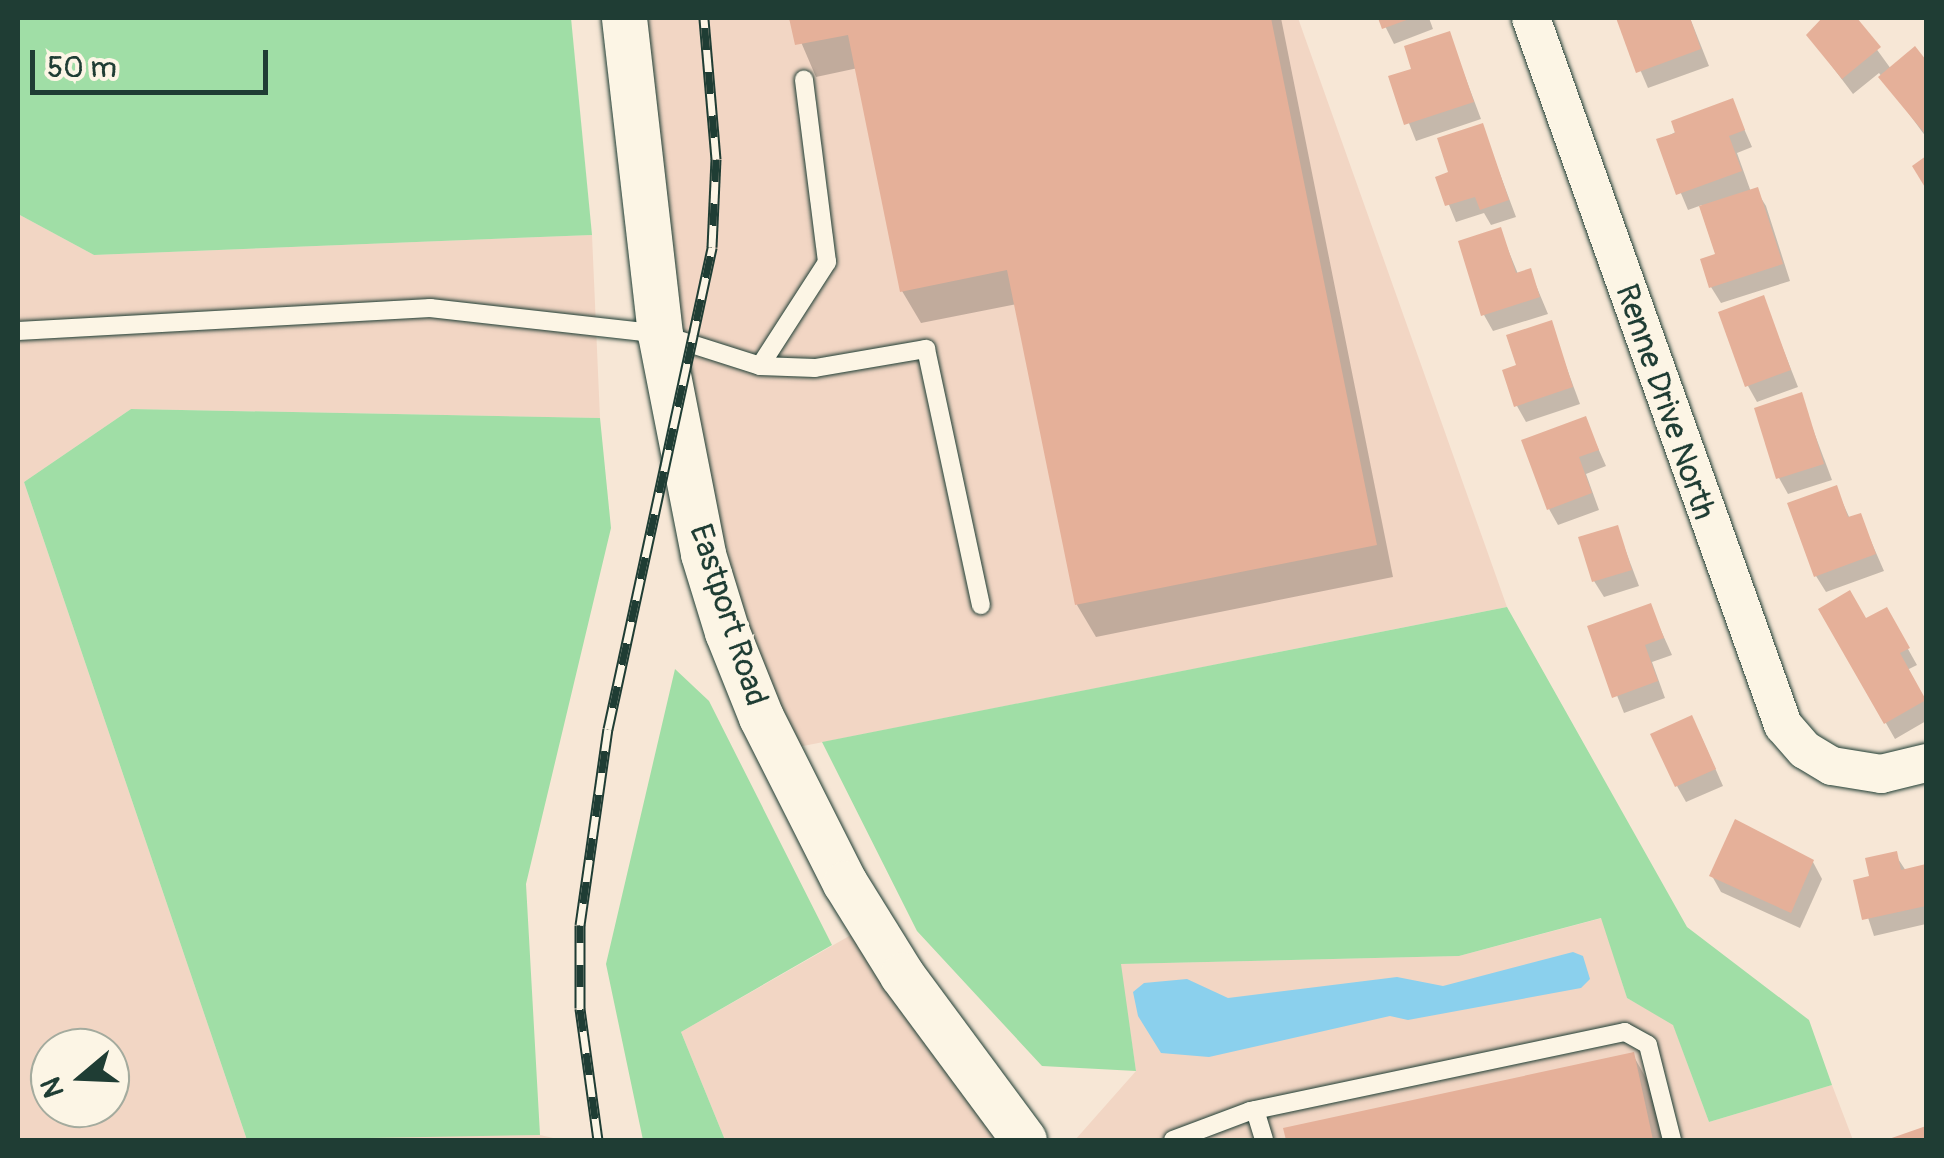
<!DOCTYPE html>
<style>
body{margin:0}
#map{position:relative;width:1944px;height:1158px;overflow:hidden;background:#f7e7d6;font-family:Pangolin,sans-serif}
div>[style]{position:absolute}
[style*='--x']{left:calc(var(--x)*1px);top:calc(var(--y)*1px);width:calc(var(--w)*1px);rotate:calc(var(--a)*1deg)}
.built>*{inset:0;background:#f2d6c4}
.green>*{inset:0;background:#a0dea6}
.water>*{inset:0;background:#8bd0ed}
.shadow>*{inset:0;background:#0003}
.building>*{inset:0;background:#e5b099}
.roads{filter:drop-shadow(0 0 2px #1f3d34) drop-shadow(0 0 2px #1f3d34)}
.service>*{height:18px;margin:-9px;padding:0 9px;transform-origin:9px;border-radius:9px;background:#fcf5e5}
.minor>*{height:38px;margin:-19px;padding:0 19px;transform-origin:19px;border-radius:19px;background:#fcf5e5}
.tertiary>*{height:45px;margin:-22.5px;padding:0 22.5px;transform-origin:22.5px;border-radius:22.5px;background:#fcf5e5}
.rail>*{height:11px;margin-top:-5.5px;transform-origin:0;background:repeating-linear-gradient(90deg,#fcf5e5 0 22px,#1f3d34 0 44px);box-sizing:border-box;border-block:2px solid #1f3d34}
span{translate:-50% -50%;white-space:nowrap;text-align:center;line-height:1.15;-webkit-text-stroke:8px #fcf5e5;paint-order:stroke}
.street-label{font-size:32px;color:#1f3d34}
.frame{position:absolute;inset:0;border:20px solid #1f3d34;pointer-events:none}
.north{position:absolute;left:30px;top:1028px;width:100px;height:100px;box-sizing:border-box;background:#fcf5e5;border:2px solid #a4ab9e;border-radius:50%;rotate:251deg;font-size:28px;font-weight:700;line-height:40px;text-align:center;color:#1f3d34}
.north::after{content:'';display:block;margin:auto;width:35px;height:45px;background:#1f3d34;clip-path:polygon(50% 0,100% 100%,50% 72%,0 100%)}
.scale{position:absolute;left:30px;top:50px;width:238px;height:45px;box-sizing:border-box;border:5px solid #1f3d34;border-top:0;padding-left:12px;font-size:30px;line-height:35px;white-space:nowrap;color:#1f3d34;-webkit-text-stroke:8px #fcf5e5;paint-order:stroke}
</style>
<div id="map">
<div class="built">
<div style="clip-path:polygon(642px 18px,1298px 18px,1507px 607px,793px 748px,718px 548px,678px 329px)"></div>
<div style="clip-path:polygon(evenodd,18px 214px,94px 255px,592px 235px,600px 418px,131px 409px,24px 482px,247px 1140px,18px 1140px,18px 214px,50px 1048px,110px 1048px,110px 1108px,50px 1108px,50px 1048px)"></div>
<div style="clip-path:polygon(1602px 918px,1627px 998px,1673px 1024px,1709px 1122px,1832px 1085px,1853px 1140px,1075px 1140px,1136px 1071px,1120px 964px,1459px 956px)"></div>
<div style="clip-path:polygon(851px 935px,950px 1077px,998px 1140px,725px 1140px,681px 1032px)"></div>
<div style="clip-path:polygon(540px 1135px,562px 1140px,322px 1140px,322px 1136px)"></div>
</div>
<div class="green">
<div style="clip-path:polygon(18px 18px,571px 18px,592px 235px,94px 255px,18px 214px)"></div>
<div style="clip-path:polygon(131px 409px,600px 418px,611px 528px,526px 884px,540px 1135px,247px 1140px,24px 482px)"></div>
<div style="clip-path:polygon(1507px 607px,1687px 927px,1809px 1020px,1832px 1085px,1709px 1122px,1673px 1025px,1627px 998px,1601px 918px,1459px 956px,1121px 964px,1136px 1071px,1042px 1066px,917px 931px,822px 742px)"></div>
<div style="clip-path:polygon(675px 669px,709px 701px,832px 945px,681px 1032px,725px 1140px,643px 1140px,606px 964px)"></div>
</div>
<div class="water">
<div style="clip-path:polygon(1573px 952px,1583px 956px,1590px 979px,1581px 988px,1408px 1020px,1390px 1016px,1209px 1057px,1161px 1053px,1138px 1016px,1133px 992px,1144px 983px,1187px 979px,1228px 998px,1397px 977px,1443px 986px)"></div>
</div>
<div class="shadow">
<div style="clip-path:polygon(784px 18px,1281px 18px,1393px 577px,1096px 637px,1077px 605px,1017px 304px,921px 323px,902px 291px,858px 68px,816px 77px,792px 21px)"></div>
<div style="clip-path:polygon(1381px 18px,1429px 18px,1433px 29px,1394px 44px)"></div>
<div style="clip-path:polygon(1618px 18px,1690px 18px,1709px 66px,1648px 88px)"></div>
<div style="clip-path:polygon(1822px 18px,1854px 18px,1891px 69px,1915px 50px,1926px 64px,1926px 137px,1879px 73px,1853px 94px,1809px 36px,1825px 23px)"></div>
<div style="clip-path:polygon(1449px 34px,1481px 119px,1416px 141px,1391px 78px,1414px 70px)"></div>
<div style="clip-path:polygon(1732px 101px,1752px 147px,1737px 153px,1751px 192px,1756px 190px,1766px 206px,1790px 281px,1721px 303px,1711px 287px,1718px 256px,1702px 205px,1688px 210px,1659px 141px)"></div>
<div style="clip-path:polygon(1482px 126px,1516px 217px,1491px 225px,1484px 213px,1456px 222px,1438px 178px,1451px 174px)"></div>
<div style="clip-path:polygon(1500px 230px,1518px 274px,1530px 271px,1548px 314px,1493px 331px,1484px 315px)"></div>
<div style="clip-path:polygon(1763px 298px,1798px 387px,1757px 402px,1748px 386px)"></div>
<div style="clip-path:polygon(1550px 323px,1580px 404px,1526px 422px,1517px 406px,1519px 366px)"></div>
<div style="clip-path:polygon(1800px 395px,1832px 480px,1788px 494px,1779px 478px)"></div>
<div style="clip-path:polygon(1585px 419px,1606px 466px,1586px 474px,1599px 510px,1558px 525px,1549px 509px)"></div>
<div style="clip-path:polygon(1836px 488px,1850px 519px,1860px 516px,1884px 571px,1826px 592px,1816px 576px)"></div>
<div style="clip-path:polygon(1617px 528px,1639px 586px,1604px 597px,1594px 581px)"></div>
<div style="clip-path:polygon(1650px 606px,1672px 655px,1652px 662px,1665px 698px,1624px 713px,1590px 628px)"></div>
<div style="clip-path:polygon(1821px 609px,1866px 622px,1886px 610px,1917px 665px,1907px 670px,1926px 705px,1926px 721px,1895px 739px)"></div>
<div style="clip-path:polygon(1700px 734px,1723px 786px,1686px 802px,1677px 786px)"></div>
<div style="clip-path:polygon(1736px 822px,1813px 862px,1822px 879px,1800px 928px,1721px 892px,1712px 876px)"></div>
<div style="clip-path:polygon(1895px 854px,1906px 871px,1926px 867px,1926px 924px,1874px 936px,1856px 881px,1872px 878px)"></div>
<div style="clip-path:polygon(1633px 1055px,1651px 1087px,1663px 1140px,1289px 1140px,1286px 1129px)"></div>
</div>
<div class="building">
<div style="clip-path:polygon(789px 18px,1271px 18px,1377px 545px,1075px 605px,1007px 270px,900px 292px,848px 35px,795px 45px)"></div>
<div style="clip-path:polygon(1378px 18px,1412px 18px,1382px 29px)"></div>
<div style="clip-path:polygon(1616px 18px,1690px 18px,1701px 49px,1636px 73px)"></div>
<div style="clip-path:polygon(1822px 18px,1857px 18px,1881px 47px,1842px 79px,1806px 35px)"></div>
<div style="clip-path:polygon(1450px 31px,1474px 102px,1404px 125px,1388px 76px,1411px 69px,1404px 46px)"></div>
<div style="clip-path:polygon(1915px 46px,1926px 60px,1926px 135px,1878px 77px)"></div>
<div style="clip-path:polygon(1733px 98px,1745px 130px,1729px 136px,1742px 171px,1676px 195px,1656px 139px,1675px 133px,1671px 121px)"></div>
<div style="clip-path:polygon(1483px 123px,1509px 200px,1480px 210px,1475px 197px,1445px 206px,1435px 177px,1448px 172px,1437px 138px)"></div>
<div style="clip-path:polygon(1926px 156px,1926px 189px,1912px 166px)"></div>
<div style="clip-path:polygon(1758px 187px,1783px 264px,1709px 288px,1700px 259px,1715px 254px,1699px 206px)"></div>
<div style="clip-path:polygon(1501px 227px,1516px 273px,1531px 268px,1540px 297px,1481px 316px,1458px 241px)"></div>
<div style="clip-path:polygon(1764px 295px,1791px 370px,1745px 387px,1718px 312px)"></div>
<div style="clip-path:polygon(1552px 320px,1573px 387px,1514px 407px,1502px 370px,1516px 365px,1506px 335px)"></div>
<div style="clip-path:polygon(1802px 392px,1824px 464px,1776px 479px,1754px 408px)"></div>
<div style="clip-path:polygon(1586px 416px,1599px 450px,1579px 457px,1592px 493px,1547px 510px,1521px 440px)"></div>
<div style="clip-path:polygon(1837px 485px,1848px 517px,1861px 513px,1876px 554px,1814px 577px,1787px 503px)"></div>
<div style="clip-path:polygon(1618px 525px,1632px 570px,1592px 582px,1578px 537px)"></div>
<div style="clip-path:polygon(1850px 590px,1866px 618px,1887px 607px,1910px 648px,1900px 653px,1926px 700px,1884px 724px,1818px 609px)"></div>
<div style="clip-path:polygon(1651px 603px,1664px 638px,1645px 645px,1658px 681px,1612px 698px,1587px 626px)"></div>
<div style="clip-path:polygon(1692px 715px,1716px 769px,1675px 787px,1650px 734px)"></div>
<div style="clip-path:polygon(1735px 819px,1814px 860px,1791px 913px,1709px 876px)"></div>
<div style="clip-path:polygon(1897px 851px,1901px 870px,1926px 864px,1926px 906px,1862px 920px,1853px 880px,1869px 876px,1865px 858px)"></div>
<div style="clip-path:polygon(1634px 1052px,1653px 1140px,1286px 1140px,1283px 1128px)"></div>
<div style="clip-path:polygon(1926px 1126px,1926px 1140px,1886px 1140px)"></div>
</div>
<div class="roads">
<div class="service">
<div style="--x:18;--y:331;--w:413;--a:-3.2"></div>
<div style="--x:430;--y:308;--w:231;--a:6.4"></div>
<div style="--x:660;--y:334;--w:105;--a:17.7"></div>
<div style="--x:760;--y:366;--w:55;--a:2.1"></div>
<div style="--x:815;--y:368;--w:113;--a:-9.7"></div>
<div style="--x:926;--y:349;--w:262;--a:77.9"></div>
<div style="--x:760;--y:366;--w:124;--a:-57.2"></div>
<div style="--x:827;--y:262;--w:184;--a:-97.2"></div>
<div style="--x:1255;--y:1110;--w:31;--a:73"></div>
<div style="--x:1173;--y:1140;--w:82;--a:-20.6"></div>
<div style="--x:1250;--y:1111;--w:383;--a:-11.9"></div>
<div style="--x:1625;--y:1032;--w:26;--a:29"></div>
<div style="--x:1648;--y:1045;--w:98;--a:75.8"></div>
</div>
<div class="minor">
<div style="--x:1531;--y:18;--w:751;--a:70.38"></div>
<div style="--x:1783;--y:725;--w:33;--a:49"></div>
<div style="--x:1805;--y:750;--w:31;--a:31"></div>
<div style="--x:1832;--y:766;--w:50;--a:9.3"></div>
<div style="--x:1881;--y:774;--w:46;--a:-13.7"></div>
</div>
<div class="tertiary">
<div style="--x:624;--y:18;--w:318;--a:83.5"></div>
<div style="--x:660;--y:334;--w:224;--a:78.9"></div>
<div style="--x:703;--y:554;--w:82;--a:72.9"></div>
<div style="--x:727;--y:632;--w:92;--a:68.2"></div>
<div style="--x:761;--y:717;--w:186;--a:63.2"></div>
<div style="--x:845;--y:883;--w:108;--a:58.2"></div>
<div style="--x:902;--y:975;--w:205;--a:53.5"></div>
</div>
</div>
<div class="rail">
<div style="--x:598;--y:1140;--w:133;--a:-97.8"></div>
<div style="--x:580;--y:1008;--w:83;--a:-90"></div>
<div style="--x:580;--y:925;--w:198;--a:-81.9"></div>
<div style="--x:608;--y:729;--w:493;--a:-77.8"></div>
<div style="--x:712;--y:247;--w:88;--a:-87.4"></div>
<div style="--x:716;--y:159;--w:142;--a:-94.9"></div>
</div>
<div class="street-label">
<span style="left:1665px;top:402px;rotate:71deg">Renne Drive North</span>
<span style="left:728px;top:615px;rotate:72deg">Eastport Road</span>
</div>
<div class="frame"></div>
<div class="north">N</div>
<div class="scale">50 m</div>
</div>
